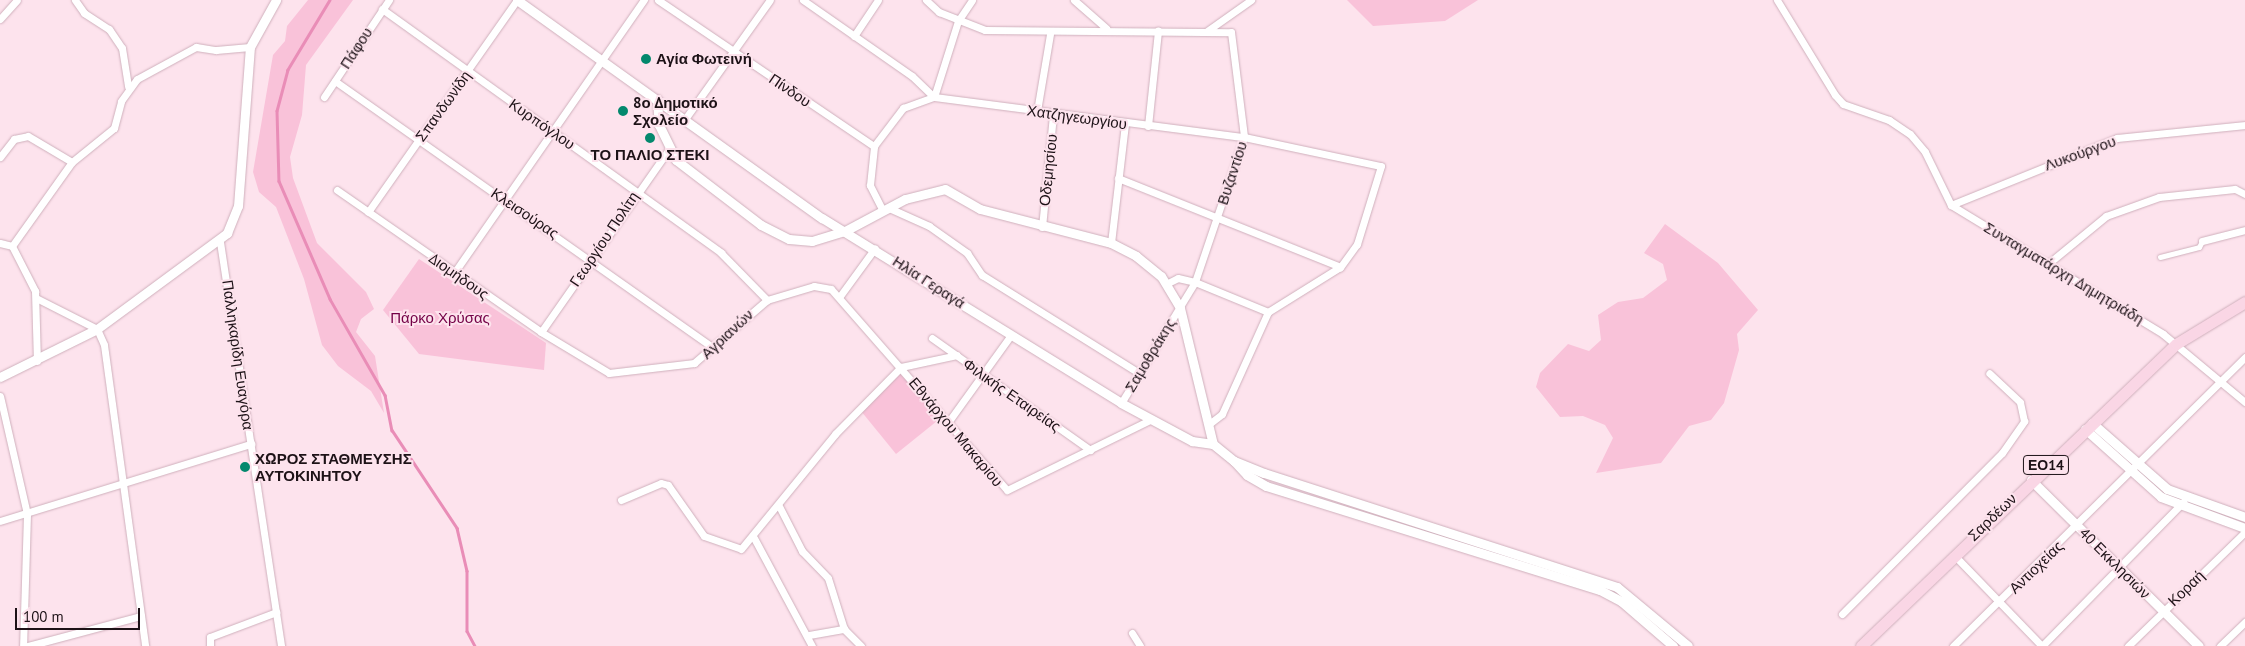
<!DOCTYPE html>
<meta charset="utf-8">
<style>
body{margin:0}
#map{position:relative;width:2245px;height:646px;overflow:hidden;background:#fde3ed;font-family:"PT Sans",sans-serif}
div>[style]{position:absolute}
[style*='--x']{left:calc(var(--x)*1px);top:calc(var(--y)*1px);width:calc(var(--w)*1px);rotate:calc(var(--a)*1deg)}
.green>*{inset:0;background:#f9c2d9}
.stream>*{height:2.5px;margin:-1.25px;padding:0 1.25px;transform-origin:1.25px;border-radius:1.25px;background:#e98db7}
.roads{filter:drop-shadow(0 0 1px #cfb0bc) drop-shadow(0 0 1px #cfb0bc)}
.pedestrian>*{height:5px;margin:-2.5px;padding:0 2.5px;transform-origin:2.5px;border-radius:2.5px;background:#fff}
.minor>*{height:7px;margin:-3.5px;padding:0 3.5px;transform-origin:3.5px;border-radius:3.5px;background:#fff}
.tertiary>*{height:9px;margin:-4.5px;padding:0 4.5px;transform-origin:4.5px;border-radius:4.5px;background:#fff}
.primary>*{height:11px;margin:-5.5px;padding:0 5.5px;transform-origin:5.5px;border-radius:5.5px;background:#fad6e5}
.dots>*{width:14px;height:14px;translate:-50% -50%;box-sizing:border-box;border:2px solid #fde3ed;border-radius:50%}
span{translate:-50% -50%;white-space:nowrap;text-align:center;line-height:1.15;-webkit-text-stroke:4px #fde3ed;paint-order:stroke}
.shield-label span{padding:1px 4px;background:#fde3ed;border:1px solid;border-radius:4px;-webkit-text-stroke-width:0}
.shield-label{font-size:14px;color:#1d1217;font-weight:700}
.street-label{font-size:15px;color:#1d1217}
.poi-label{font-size:15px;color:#1d1217;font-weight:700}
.left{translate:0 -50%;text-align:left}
.park-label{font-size:15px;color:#740147}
.scale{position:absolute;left:15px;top:608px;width:125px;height:22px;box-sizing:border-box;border:2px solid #1d1217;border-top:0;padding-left:6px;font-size:15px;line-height:18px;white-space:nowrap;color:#1d1217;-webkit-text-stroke:4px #fde3ed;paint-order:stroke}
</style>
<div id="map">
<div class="green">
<div style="clip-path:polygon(308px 0,353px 0,306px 65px,302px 115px,290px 157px,293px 178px,317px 243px,366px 292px,374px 309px,361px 319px,356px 332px,375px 356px,384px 413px,371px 391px,338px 366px,322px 345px,304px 279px,276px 207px,259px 192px,253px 172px,273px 55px,285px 41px,287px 26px)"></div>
<div style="clip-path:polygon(1347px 0,1478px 0,1445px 21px,1373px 26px)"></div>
<div style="clip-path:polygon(1665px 224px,1718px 263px,1758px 310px,1737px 334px,1739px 350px,1724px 403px,1711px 420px,1689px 426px,1661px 463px,1596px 473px,1613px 438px,1605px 425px,1583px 416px,1560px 417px,1536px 387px,1540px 373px,1568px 344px,1589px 351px,1601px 340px,1598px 315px,1618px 302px,1643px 298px,1667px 280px,1663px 264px,1644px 253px)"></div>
<div style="clip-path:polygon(419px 259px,546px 343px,544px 370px,419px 354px,383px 310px)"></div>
<div style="clip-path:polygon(900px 371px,942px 417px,896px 454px,861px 411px)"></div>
</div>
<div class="stream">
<div style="--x:330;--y:0;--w:82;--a:121"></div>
<div style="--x:288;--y:70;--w:42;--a:105"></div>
<div style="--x:277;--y:111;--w:70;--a:88.4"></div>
<div style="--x:279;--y:181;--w:129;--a:66.6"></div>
<div style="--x:330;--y:299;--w:111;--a:60.2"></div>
<div style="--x:385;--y:395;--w:36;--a:79"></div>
<div style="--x:392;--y:430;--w:118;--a:56.4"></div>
<div style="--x:457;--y:528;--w:44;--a:76.9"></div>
<div style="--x:467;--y:571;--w:60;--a:90"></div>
<div style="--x:467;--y:631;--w:17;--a:62"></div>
</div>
<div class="roads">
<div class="pedestrian">
<div style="--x:2160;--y:257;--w:40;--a:-14.4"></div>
<div style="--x:2199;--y:247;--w:7;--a:-63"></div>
</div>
<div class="minor">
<div style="--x:75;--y:0;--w:16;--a:55"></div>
<div style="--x:84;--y:13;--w:30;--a:33"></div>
<div style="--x:109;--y:29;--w:23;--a:56"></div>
<div style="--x:122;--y:48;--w:39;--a:81"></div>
<div style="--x:658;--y:0;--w:261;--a:34.1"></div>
<div style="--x:803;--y:0;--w:133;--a:34.9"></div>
<div style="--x:912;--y:76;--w:30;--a:44"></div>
<div style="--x:934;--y:97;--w:313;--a:7.4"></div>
<div style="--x:1244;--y:137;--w:140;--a:12"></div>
<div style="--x:1381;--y:166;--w:82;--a:107.1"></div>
<div style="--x:1357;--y:244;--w:29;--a:126"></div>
<div style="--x:1340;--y:267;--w:85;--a:148"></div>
<div style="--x:1268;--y:312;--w:112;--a:114.3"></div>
<div style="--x:1222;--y:414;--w:16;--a:142"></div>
<div style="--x:926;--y:0;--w:18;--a:43"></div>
<div style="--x:939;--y:12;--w:49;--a:21.4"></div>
<div style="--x:985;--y:30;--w:246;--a:0.5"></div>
<div style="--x:1231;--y:32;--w:106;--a:82.9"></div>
<div style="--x:1244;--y:137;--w:153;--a:108.7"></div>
<div style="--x:1195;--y:282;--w:142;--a:121.4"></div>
<div style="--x:1074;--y:0;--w:43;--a:41.2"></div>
<div style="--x:1777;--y:0;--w:111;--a:58.6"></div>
<div style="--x:1835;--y:95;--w:12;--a:48"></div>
<div style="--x:1843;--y:104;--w:49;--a:19.2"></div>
<div style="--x:1889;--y:120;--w:25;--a:34"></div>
<div style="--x:1910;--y:134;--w:23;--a:50"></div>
<div style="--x:1925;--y:152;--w:59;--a:63.9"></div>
<div style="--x:382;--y:9;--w:418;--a:35.7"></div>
<div style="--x:721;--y:253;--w:66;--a:45.6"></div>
<div style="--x:0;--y:19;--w:25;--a:-48"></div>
<div style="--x:1207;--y:31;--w:54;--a:-35.2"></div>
<div style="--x:854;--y:36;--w:43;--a:-56.3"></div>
<div style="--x:335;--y:81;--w:463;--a:35.2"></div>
<div style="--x:324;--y:97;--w:117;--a:-56.2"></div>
<div style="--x:1037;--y:111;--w:78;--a:-80.4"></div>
<div style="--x:685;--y:119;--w:146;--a:-54.5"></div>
<div style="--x:1148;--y:126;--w:96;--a:-84"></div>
<div style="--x:0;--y:157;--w:23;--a:-52"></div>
<div style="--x:14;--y:139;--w:14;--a:-12"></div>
<div style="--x:28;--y:136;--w:51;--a:30.6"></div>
<div style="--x:1118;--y:178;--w:239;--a:21.8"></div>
<div style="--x:337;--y:190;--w:249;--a:34.8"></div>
<div style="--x:541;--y:332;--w:79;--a:31.1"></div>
<div style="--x:609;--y:373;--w:86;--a:-6.7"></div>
<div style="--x:694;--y:363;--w:96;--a:-40.8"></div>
<div style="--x:767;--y:300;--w:49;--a:-16.6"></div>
<div style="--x:814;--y:286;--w:17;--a:10"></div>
<div style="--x:831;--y:289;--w:267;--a:48.8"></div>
<div style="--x:1007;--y:490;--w:161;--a:-26.1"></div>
<div style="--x:1951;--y:205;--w:248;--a:31.3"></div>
<div style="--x:2163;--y:334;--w:107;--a:39.7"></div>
<div style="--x:1951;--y:205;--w:179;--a:-22"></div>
<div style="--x:2117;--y:138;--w:129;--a:-5.8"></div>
<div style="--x:889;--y:208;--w:44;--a:24.2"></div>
<div style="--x:929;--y:226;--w:47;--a:35.4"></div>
<div style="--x:967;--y:253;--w:27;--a:56"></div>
<div style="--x:982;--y:275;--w:185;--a:32"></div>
<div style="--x:883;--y:211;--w:29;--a:-117"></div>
<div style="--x:870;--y:185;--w:39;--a:-84"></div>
<div style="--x:874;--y:146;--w:48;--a:-52.7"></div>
<div style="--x:903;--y:108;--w:33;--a:-20"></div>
<div style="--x:934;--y:97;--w:80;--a:-72.5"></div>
<div style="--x:958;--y:21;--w:25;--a:-56"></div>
<div style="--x:368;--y:212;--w:259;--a:-54.9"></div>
<div style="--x:1042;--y:227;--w:114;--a:-84.4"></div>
<div style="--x:2202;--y:241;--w:44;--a:-14.3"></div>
<div style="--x:220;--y:242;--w:409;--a:81.4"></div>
<div style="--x:0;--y:243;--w:12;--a:14"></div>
<div style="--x:12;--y:246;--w:51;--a:62.9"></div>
<div style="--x:35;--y:291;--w:70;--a:88.4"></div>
<div style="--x:1111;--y:243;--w:120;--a:-83.3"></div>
<div style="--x:12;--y:246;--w:103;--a:-54.5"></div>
<div style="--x:72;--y:162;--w:54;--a:-39"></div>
<div style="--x:114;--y:128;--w:28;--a:-75"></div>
<div style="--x:121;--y:101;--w:27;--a:-54"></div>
<div style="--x:137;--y:79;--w:67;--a:-28.5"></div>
<div style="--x:196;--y:47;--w:20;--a:9"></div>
<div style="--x:216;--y:50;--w:34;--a:-5"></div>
<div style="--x:2049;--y:263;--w:74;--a:-39.5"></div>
<div style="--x:2106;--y:216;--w:56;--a:-19.7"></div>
<div style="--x:2159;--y:197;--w:76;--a:-6"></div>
<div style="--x:2235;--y:189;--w:11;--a:27"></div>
<div style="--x:454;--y:273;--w:333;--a:-55.2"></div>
<div style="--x:1166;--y:284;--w:13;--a:-27"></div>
<div style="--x:1178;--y:278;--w:17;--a:13"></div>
<div style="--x:1195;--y:282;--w:79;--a:22.3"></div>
<div style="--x:840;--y:296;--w:59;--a:-53.9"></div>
<div style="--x:38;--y:299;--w:66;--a:27"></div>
<div style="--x:97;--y:329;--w:17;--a:66"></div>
<div style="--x:104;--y:345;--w:304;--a:82.2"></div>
<div style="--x:541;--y:332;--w:223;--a:-55"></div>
<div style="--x:932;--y:338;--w:194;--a:35.3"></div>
<div style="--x:901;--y:367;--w:57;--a:-12.1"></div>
<div style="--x:0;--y:396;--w:121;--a:77.1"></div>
<div style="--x:27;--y:514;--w:132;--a:91.7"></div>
<div style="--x:949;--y:421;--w:106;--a:-54.2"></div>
<div style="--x:621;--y:500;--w:43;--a:-23"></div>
<div style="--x:661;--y:483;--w:7;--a:16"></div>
<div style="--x:668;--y:485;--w:62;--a:54.8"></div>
<div style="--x:704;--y:536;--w:39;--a:19"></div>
<div style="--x:741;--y:549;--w:149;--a:-50.7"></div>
<div style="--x:835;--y:434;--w:94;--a:-45.4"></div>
<div style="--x:779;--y:506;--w:51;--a:62.9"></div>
<div style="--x:802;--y:551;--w:37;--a:46"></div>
<div style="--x:828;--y:578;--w:53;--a:72.6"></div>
<div style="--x:844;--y:629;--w:24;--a:45"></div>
<div style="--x:0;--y:521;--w:263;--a:-17.1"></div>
<div style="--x:754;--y:538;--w:123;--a:61.8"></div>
<div style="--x:1954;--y:555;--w:127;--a:46"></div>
<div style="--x:1842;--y:614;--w:227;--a:-45.2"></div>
<div style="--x:2002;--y:453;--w:39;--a:-55"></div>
<div style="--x:2024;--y:421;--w:19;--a:-102"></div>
<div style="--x:2020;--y:402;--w:42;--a:-136.9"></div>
<div style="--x:1132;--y:633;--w:15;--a:58"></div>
<div style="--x:809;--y:635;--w:36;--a:-10"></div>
<div style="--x:28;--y:646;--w:117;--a:-14.9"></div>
<div style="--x:210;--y:646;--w:9;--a:-90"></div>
<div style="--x:210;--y:637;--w:71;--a:-20.7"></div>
<div style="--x:1953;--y:646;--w:411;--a:-44.7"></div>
<div style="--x:2042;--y:646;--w:202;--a:-45.6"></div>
<div style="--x:2128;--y:646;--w:163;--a:-44.3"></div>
<div style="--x:2220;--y:646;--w:35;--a:-44"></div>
</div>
<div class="tertiary">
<div style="--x:517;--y:0;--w:375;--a:35.6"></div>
<div style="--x:822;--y:218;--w:352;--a:31.7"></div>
<div style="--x:1121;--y:403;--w:81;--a:28.2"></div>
<div style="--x:1192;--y:441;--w:21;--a:8"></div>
<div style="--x:657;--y:99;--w:26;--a:86"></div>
<div style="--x:659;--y:125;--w:39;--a:64"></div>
<div style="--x:676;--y:160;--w:107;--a:37.4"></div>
<div style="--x:761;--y:225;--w:31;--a:27"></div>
<div style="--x:789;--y:239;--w:23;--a:5"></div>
<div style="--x:812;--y:241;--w:34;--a:-17"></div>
<div style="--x:845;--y:231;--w:68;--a:-28.1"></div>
<div style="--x:905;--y:199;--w:41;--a:-14"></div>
<div style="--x:945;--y:189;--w:40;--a:29.7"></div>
<div style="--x:980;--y:209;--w:135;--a:14.5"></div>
<div style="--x:1111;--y:243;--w:28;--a:27"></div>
<div style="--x:1136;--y:256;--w:32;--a:39"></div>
<div style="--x:1161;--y:276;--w:37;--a:59"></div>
<div style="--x:1180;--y:308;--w:140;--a:76.4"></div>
<div style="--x:0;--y:377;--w:108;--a:-26.3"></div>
<div style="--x:97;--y:329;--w:162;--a:-36.4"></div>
<div style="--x:227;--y:233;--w:29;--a:-68"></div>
<div style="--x:238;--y:206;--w:159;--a:-85.7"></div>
<div style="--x:250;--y:47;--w:54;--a:-61"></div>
<div style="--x:2092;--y:423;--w:100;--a:41.3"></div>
<div style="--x:2167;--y:489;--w:83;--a:19.7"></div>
<div style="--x:2085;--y:429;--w:102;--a:41.8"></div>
<div style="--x:2161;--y:497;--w:90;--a:20.3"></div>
<div style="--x:1213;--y:444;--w:27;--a:39"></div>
<div style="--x:1234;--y:461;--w:32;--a:22"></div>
<div style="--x:1264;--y:473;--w:371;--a:17.9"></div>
<div style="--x:1617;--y:587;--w:92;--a:39.7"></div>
<div style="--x:1234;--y:461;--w:19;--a:47"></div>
<div style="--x:1247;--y:475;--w:22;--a:30"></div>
<div style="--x:1266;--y:486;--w:350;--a:17.3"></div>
<div style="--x:1600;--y:590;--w:24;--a:28"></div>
<div style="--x:1621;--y:601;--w:69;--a:40.9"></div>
<div style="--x:2031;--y:480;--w:236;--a:44.7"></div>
</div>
<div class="primary">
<div style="--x:1861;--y:646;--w:436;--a:-43.8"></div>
<div style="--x:2176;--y:344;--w:81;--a:-31.3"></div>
</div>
</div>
<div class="dots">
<div style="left:646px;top:59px;background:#03886d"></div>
<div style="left:623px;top:111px;background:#03886d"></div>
<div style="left:650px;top:138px;background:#03886d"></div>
<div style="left:245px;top:467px;background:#03886d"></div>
</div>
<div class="shield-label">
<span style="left:2046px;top:465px">ΕΟ14</span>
</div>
<div class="street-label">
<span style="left:356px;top:48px;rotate:-57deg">Πάφου</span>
<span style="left:790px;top:90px;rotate:34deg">Πίνδου</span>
<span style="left:443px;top:106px;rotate:-54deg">Σπανδωνίδη</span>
<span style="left:1077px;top:117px;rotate:8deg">Χατζηγεωργίου</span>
<span style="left:542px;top:124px;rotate:35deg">Κυρπόγλου</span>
<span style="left:2080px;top:153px;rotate:-20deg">Λυκούργου</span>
<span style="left:1048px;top:170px;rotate:-84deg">Οδεμησίου</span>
<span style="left:1232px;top:173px;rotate:-72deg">Βυζαντίου</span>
<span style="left:525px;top:213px;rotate:34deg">Κλεισούρας</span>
<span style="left:604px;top:239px;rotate:-56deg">Γεωργίου Πολίτη</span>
<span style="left:2064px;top:273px;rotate:31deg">Συνταγματάρχη Δημητριάδη</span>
<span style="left:459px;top:276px;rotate:35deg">Διομήδους</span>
<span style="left:929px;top:282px;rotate:33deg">Ηλία Γεραγά</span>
<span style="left:727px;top:334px;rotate:-43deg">Αγριανών</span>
<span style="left:238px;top:355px;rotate:82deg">Παλληκαρίδη Ευαγόρα</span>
<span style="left:1150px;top:355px;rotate:-59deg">Σαμοθράκης</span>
<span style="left:1012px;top:395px;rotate:35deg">Φιλικής Εταιρείας</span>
<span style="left:956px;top:432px;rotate:50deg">Εθνάρχου Μακαρίου</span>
<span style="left:1992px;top:517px;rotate:-44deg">Σαρδέων</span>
<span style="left:2115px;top:563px;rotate:45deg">40 Εκκλησιών</span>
<span style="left:2036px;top:567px;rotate:-44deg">Αντιοχείας</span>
<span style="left:2186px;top:588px;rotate:-44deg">Κοραή</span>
</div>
<div class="poi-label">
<span class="left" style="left:656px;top:59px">Αγία Φωτεινή</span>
<span class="left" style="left:633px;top:111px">8ο Δημοτικό<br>Σχολείο</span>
<span style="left:650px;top:155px">ΤΟ ΠΑΛΙΟ ΣΤΕΚΙ</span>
<span class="left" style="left:255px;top:467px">ΧΩΡΟΣ ΣΤΑΘΜΕΥΣΗΣ<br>ΑΥΤΟΚΙΝΗΤΟΥ</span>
</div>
<div class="park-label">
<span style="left:440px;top:318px">Πάρκο Χρύσας</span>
</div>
<div class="scale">100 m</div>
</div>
